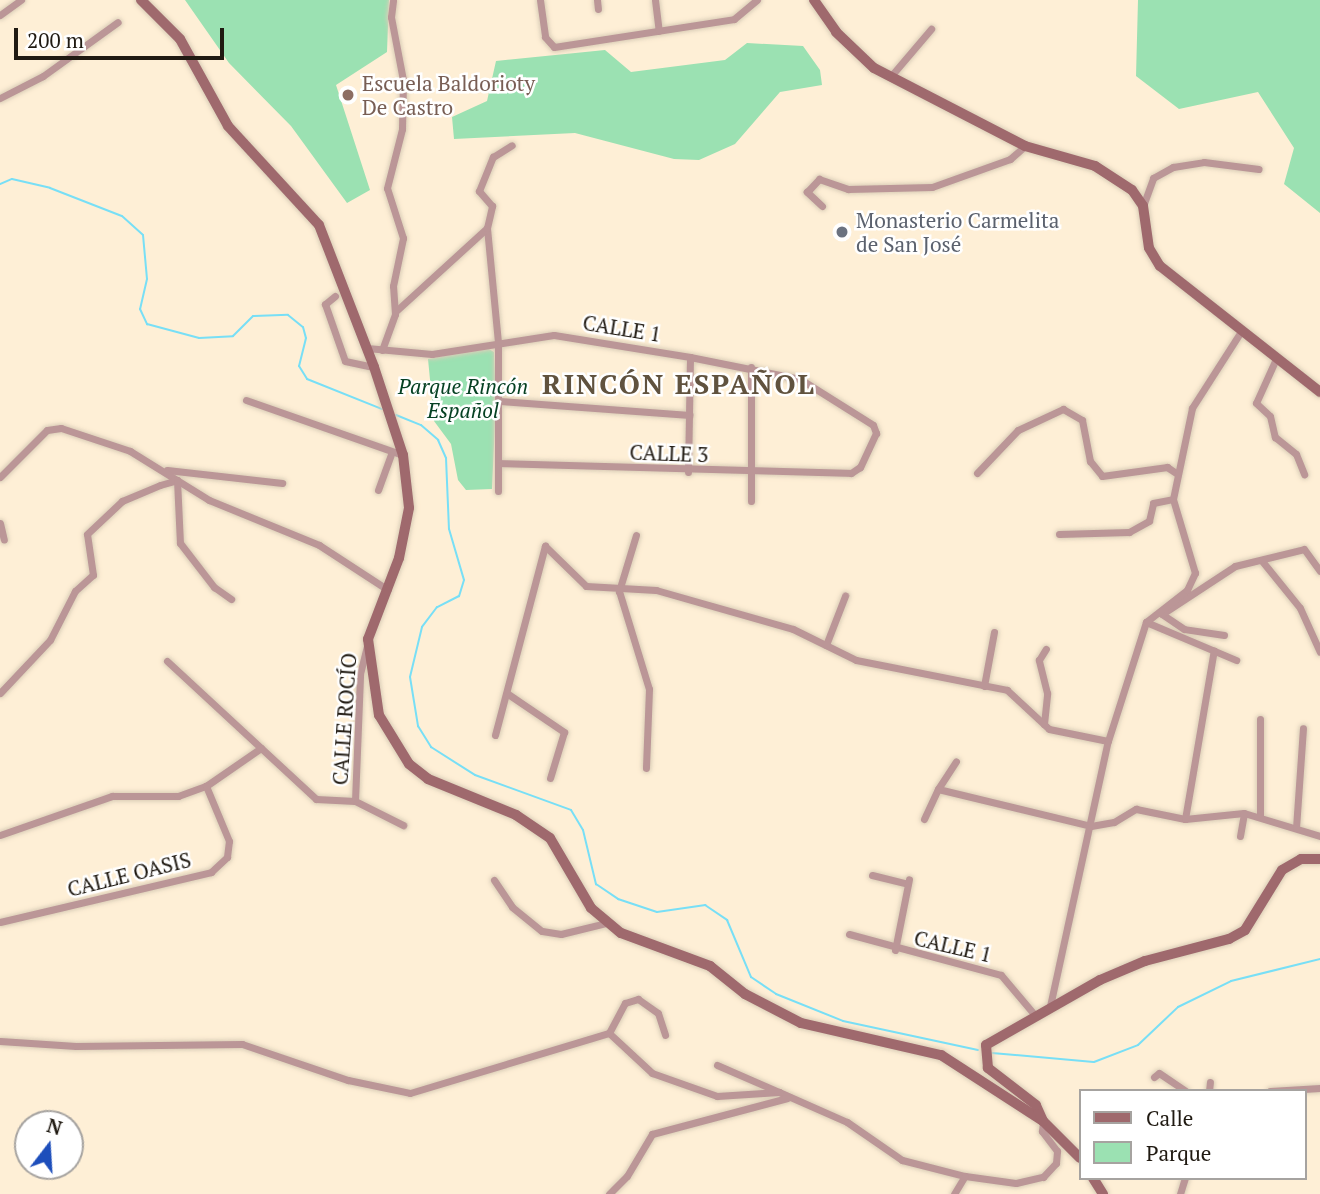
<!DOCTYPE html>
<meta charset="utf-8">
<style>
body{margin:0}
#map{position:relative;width:1320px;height:1194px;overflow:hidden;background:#feefd6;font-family:"PT Serif",serif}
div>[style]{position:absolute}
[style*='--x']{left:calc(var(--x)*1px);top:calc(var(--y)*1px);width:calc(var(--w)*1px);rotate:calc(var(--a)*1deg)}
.green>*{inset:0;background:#9be1b2}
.stream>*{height:2px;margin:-1px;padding:0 1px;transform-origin:1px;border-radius:1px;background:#78dff6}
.roads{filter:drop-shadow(0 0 2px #dacdb7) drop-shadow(0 0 2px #dacdb7)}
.street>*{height:7px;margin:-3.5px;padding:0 3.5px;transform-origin:3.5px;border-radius:3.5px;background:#bb9697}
.secondary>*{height:10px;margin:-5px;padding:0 5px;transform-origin:5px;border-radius:5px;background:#9f696d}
.dots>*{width:19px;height:19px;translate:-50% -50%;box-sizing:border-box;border:4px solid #fff;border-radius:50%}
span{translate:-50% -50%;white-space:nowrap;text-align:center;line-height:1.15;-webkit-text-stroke:5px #fff;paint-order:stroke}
.education-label{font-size:21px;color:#785e54}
.left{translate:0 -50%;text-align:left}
.worship-label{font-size:21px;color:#5b616d}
.street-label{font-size:21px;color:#201a12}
.park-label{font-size:21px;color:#064123;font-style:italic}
.district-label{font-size:28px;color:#60523e;font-weight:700;letter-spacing:2px}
.legend{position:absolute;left:1079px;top:1089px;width:228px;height:91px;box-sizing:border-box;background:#fff;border:2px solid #a6a3a0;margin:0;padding:9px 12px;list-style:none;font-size:21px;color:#201a12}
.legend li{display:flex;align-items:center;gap:14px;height:35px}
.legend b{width:35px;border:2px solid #a6a3a0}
.north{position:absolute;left:14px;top:1110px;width:70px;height:70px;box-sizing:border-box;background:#fff;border:2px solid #a6a3a0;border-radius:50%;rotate:17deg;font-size:19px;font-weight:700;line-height:28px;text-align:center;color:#201a12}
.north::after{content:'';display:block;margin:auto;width:24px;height:32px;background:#1d4ebb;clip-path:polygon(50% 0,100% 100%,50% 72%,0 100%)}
.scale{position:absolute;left:14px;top:28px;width:210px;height:32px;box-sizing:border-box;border:4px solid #201a12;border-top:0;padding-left:9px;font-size:21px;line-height:24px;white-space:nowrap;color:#201a12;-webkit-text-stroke:5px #fff;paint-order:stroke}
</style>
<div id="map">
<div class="green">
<div style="clip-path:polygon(185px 0,389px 0,387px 52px,336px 85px,370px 190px,347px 203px,291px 126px,229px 63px)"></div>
<div style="clip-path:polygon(1138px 0,1320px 0,1320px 213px,1284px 184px,1294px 148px,1258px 92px,1179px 109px,1136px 76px)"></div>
<div style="clip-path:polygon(747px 43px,803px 46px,820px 70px,822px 85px,780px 92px,735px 144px,699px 160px,674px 159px,575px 133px,454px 139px,452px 117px,487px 101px,496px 61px,605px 50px,631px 72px,725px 60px)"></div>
<div style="clip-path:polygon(487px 348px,494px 352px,496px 400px,492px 489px,466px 490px,458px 480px,451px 444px,434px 421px,428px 359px)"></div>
</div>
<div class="stream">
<div style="--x:0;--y:184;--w:13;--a:-23"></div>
<div style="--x:12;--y:179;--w:39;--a:13"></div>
<div style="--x:50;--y:188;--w:77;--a:21.3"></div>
<div style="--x:122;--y:216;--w:28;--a:42"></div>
<div style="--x:143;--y:235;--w:44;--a:84.8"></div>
<div style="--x:147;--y:279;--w:31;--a:103"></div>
<div style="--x:140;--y:309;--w:17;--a:65"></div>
<div style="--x:147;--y:324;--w:54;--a:15.1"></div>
<div style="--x:199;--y:338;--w:34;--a:-3"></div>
<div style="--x:233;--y:336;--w:28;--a:-45"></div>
<div style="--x:253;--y:316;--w:35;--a:-2"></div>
<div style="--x:288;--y:315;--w:19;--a:39"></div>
<div style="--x:303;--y:327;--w:11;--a:75"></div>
<div style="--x:306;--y:338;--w:29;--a:104"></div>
<div style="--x:299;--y:366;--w:15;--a:58"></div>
<div style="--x:307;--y:379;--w:81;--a:21.8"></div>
<div style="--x:396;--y:415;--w:27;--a:22"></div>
<div style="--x:421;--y:425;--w:23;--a:41"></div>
<div style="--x:438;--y:440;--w:20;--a:66"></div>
<div style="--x:446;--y:458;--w:71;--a:87.6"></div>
<div style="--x:449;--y:529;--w:53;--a:73.6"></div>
<div style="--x:464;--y:580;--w:17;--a:107"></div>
<div style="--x:459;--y:596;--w:25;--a:153"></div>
<div style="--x:437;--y:607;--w:25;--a:127"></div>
<div style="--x:422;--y:627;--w:51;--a:103.5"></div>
<div style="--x:410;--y:677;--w:50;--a:80.7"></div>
<div style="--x:418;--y:726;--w:25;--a:58"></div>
<div style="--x:431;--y:747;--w:52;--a:32.5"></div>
<div style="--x:475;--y:775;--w:102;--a:20"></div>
<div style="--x:571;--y:810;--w:23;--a:59"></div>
<div style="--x:583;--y:830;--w:56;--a:76.5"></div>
<div style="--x:596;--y:884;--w:27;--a:34"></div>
<div style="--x:618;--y:899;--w:41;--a:18.4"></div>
<div style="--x:657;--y:912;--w:49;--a:-8.3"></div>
<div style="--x:705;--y:905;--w:27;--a:34"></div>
<div style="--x:727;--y:920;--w:62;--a:67.2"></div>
<div style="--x:751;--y:977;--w:30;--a:34"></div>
<div style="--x:776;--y:994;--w:72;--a:21.9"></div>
<div style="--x:843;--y:1021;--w:138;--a:12.1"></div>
<div style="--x:992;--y:1053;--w:102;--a:5"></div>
<div style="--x:1094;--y:1062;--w:47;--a:-21.1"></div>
<div style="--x:1138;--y:1045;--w:55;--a:-43.5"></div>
<div style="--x:1178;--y:1007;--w:59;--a:-26.1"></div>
<div style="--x:1231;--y:981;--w:92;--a:-13.9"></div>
</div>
<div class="roads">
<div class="street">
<div style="--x:540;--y:0;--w:37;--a:82"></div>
<div style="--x:545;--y:37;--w:13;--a:48"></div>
<div style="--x:554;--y:47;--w:182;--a:-8.8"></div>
<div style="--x:734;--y:19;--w:30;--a:-40"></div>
<div style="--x:597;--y:0;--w:9;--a:84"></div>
<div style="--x:655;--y:0;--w:31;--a:83"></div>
<div style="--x:0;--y:15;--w:26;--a:-36"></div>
<div style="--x:891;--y:76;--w:62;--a:-49.6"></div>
<div style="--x:0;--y:98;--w:48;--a:-27.1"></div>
<div style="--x:43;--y:76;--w:92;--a:-35.8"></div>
<div style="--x:822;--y:206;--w:21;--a:-137"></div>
<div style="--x:807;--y:192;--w:18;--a:-47"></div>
<div style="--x:819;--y:179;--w:31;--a:19"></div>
<div style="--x:848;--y:189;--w:84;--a:-1.4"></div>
<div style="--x:932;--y:187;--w:83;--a:-19.7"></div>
<div style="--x:1010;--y:159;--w:20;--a:-41"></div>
<div style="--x:1143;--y:206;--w:30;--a:-70"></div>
<div style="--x:1153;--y:178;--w:23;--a:-29"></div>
<div style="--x:1173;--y:167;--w:31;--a:-9"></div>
<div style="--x:1204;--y:162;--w:55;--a:7.3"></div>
<div style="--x:487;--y:228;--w:116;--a:84.5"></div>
<div style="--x:498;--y:343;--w:148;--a:90"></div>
<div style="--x:335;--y:296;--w:13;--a:141"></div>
<div style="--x:325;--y:304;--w:60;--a:70.7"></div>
<div style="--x:345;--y:361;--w:30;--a:12"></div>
<div style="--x:396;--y:311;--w:123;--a:-42.4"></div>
<div style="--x:487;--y:228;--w:23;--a:-77"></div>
<div style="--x:492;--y:206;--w:20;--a:-131"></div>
<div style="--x:479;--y:191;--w:37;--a:-68"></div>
<div style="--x:493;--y:157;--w:22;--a:-32"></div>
<div style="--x:367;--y:348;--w:65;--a:5.3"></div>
<div style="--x:432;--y:354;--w:123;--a:-8.9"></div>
<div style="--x:554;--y:335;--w:138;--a:9.2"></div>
<div style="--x:690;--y:357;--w:112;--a:11.3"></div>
<div style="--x:800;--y:379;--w:86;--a:32.2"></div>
<div style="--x:873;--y:425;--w:9;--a:69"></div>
<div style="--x:876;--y:433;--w:38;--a:115"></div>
<div style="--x:860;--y:467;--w:11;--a:146"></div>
<div style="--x:851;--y:473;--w:351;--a:-178.4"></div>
<div style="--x:382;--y:350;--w:38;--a:-70"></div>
<div style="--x:395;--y:314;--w:28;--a:-94"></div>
<div style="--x:393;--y:286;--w:49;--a:-78.2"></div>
<div style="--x:403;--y:238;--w:52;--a:-107.7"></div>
<div style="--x:387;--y:188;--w:61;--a:-75.7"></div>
<div style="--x:402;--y:129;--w:49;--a:-88.8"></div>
<div style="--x:403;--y:80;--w:64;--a:-100.8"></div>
<div style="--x:391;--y:17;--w:17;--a:-83"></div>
<div style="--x:1275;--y:361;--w:46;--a:114.3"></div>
<div style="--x:1256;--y:403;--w:19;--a:43"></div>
<div style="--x:1270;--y:416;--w:22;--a:77"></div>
<div style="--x:1275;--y:437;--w:27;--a:39"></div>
<div style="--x:1296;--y:454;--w:22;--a:68"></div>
<div style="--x:751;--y:367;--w:134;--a:90"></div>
<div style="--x:246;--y:400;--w:166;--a:19.3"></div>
<div style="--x:500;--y:401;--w:190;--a:4.2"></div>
<div style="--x:167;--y:470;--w:116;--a:6.4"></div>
<div style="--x:688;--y:472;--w:115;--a:-89"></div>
<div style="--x:977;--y:473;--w:59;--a:-46.4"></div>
<div style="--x:1018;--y:430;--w:50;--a:-25"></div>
<div style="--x:1063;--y:409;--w:22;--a:30"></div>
<div style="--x:1082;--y:420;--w:42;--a:79"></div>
<div style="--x:1090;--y:461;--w:19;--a:51"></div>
<div style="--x:1102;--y:476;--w:66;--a:-7.9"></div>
<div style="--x:1167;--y:467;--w:11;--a:34"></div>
<div style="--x:0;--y:477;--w:66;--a:-45"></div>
<div style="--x:47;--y:430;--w:14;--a:-8"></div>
<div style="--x:61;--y:428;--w:73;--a:18.4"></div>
<div style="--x:130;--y:451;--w:93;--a:31.8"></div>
<div style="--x:209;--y:500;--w:119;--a:22.2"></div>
<div style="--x:319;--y:545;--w:82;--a:33.1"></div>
<div style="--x:378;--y:490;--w:37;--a:-70"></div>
<div style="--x:0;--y:523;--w:17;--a:77"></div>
<div style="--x:1059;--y:534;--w:70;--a:-1.6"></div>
<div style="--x:1129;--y:532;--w:23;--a:-29"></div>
<div style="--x:1149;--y:521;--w:18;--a:-77"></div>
<div style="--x:1153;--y:503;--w:20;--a:-11"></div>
<div style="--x:636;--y:535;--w:59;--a:106.9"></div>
<div style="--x:619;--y:591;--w:102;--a:73"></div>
<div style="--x:649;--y:689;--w:79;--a:92.2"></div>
<div style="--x:1262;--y:561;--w:60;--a:51"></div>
<div style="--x:1300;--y:608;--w:48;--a:65.6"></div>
<div style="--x:1146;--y:622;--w:98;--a:22.9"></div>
<div style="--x:1224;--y:635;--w:40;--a:-171.5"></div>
<div style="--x:1184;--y:629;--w:27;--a:-146"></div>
<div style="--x:1162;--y:614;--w:87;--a:-33.3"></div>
<div style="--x:1235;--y:566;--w:71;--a:-13.8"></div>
<div style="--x:1304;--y:549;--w:27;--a:54"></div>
<div style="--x:826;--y:645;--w:53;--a:-68.8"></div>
<div style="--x:167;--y:661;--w:203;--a:42.8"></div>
<div style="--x:316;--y:799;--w:39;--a:3"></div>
<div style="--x:984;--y:686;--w:55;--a:-79.5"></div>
<div style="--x:0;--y:693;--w:73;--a:-46.7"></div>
<div style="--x:50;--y:640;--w:55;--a:-63"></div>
<div style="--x:75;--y:591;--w:24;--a:-42"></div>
<div style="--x:93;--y:575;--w:41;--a:-98.3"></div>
<div style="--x:87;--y:534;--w:48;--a:-43.3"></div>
<div style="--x:122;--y:501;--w:41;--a:-22.8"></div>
<div style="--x:160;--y:485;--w:18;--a:-16"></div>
<div style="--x:177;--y:480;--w:63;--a:87.3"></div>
<div style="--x:180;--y:543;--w:56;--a:52.3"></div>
<div style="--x:214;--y:587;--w:21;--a:35"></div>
<div style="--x:508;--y:694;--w:68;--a:34.2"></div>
<div style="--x:564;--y:732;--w:48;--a:106.9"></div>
<div style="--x:1044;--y:724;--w:31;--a:-84"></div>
<div style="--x:1047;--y:693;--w:34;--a:-104"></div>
<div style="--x:1039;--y:660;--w:13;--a:-58"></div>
<div style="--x:495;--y:735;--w:196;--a:-75.2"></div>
<div style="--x:545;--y:546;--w:57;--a:44.3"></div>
<div style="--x:586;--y:586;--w:70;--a:3.3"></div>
<div style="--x:656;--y:590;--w:142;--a:15.9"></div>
<div style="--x:793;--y:629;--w:70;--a:26.2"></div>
<div style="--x:856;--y:660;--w:154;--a:11.2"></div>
<div style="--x:1007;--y:690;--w:57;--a:42.9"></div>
<div style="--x:1049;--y:729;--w:60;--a:11.5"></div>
<div style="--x:938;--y:789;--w:33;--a:-57"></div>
<div style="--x:355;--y:801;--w:127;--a:-87.7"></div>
<div style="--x:360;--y:674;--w:30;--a:-76"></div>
<div style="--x:355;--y:801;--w:54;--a:26.6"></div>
<div style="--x:1260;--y:815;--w:96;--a:-90"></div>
<div style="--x:924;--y:819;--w:33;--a:-65"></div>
<div style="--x:938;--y:789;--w:157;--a:13.6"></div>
<div style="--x:1091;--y:826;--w:23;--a:-10"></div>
<div style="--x:1114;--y:822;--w:26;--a:-31"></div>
<div style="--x:1136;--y:809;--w:50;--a:11.5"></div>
<div style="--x:1185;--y:819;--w:59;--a:-5.8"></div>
<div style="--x:1244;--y:813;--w:79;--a:16.8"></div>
<div style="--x:1185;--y:819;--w:171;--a:-80.3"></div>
<div style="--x:1296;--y:828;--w:100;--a:-86"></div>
<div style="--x:0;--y:835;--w:119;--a:-19.2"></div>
<div style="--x:112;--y:796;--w:66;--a:0"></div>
<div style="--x:178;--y:796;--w:30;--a:-20"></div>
<div style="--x:206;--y:786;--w:67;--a:-34.6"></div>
<div style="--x:1240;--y:836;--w:23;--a:-80"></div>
<div style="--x:872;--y:875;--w:36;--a:14"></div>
<div style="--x:494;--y:880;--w:32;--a:56"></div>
<div style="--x:512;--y:907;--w:38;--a:39"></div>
<div style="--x:542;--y:931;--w:19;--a:9"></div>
<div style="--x:561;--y:934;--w:46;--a:-13.7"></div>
<div style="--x:0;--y:922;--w:217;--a:-13.3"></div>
<div style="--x:211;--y:872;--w:22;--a:-43"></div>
<div style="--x:227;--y:857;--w:16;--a:-83"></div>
<div style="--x:229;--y:841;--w:60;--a:-112.7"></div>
<div style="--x:849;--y:934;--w:157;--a:15.1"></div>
<div style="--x:1001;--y:975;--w:51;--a:49.8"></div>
<div style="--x:895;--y:950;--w:72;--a:-78.8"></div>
<div style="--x:1050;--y:1006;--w:271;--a:-77.7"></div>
<div style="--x:1108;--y:741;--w:125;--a:-72.3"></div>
<div style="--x:1146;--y:622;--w:52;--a:-38"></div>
<div style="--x:1187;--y:590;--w:19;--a:-65"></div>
<div style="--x:1195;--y:573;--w:77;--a:-106.6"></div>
<div style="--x:1173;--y:499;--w:93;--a:-78.2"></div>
<div style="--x:1192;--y:408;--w:89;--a:-57.4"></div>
<div style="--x:609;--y:1033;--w:59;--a:42.9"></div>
<div style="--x:652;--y:1073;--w:69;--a:19.5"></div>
<div style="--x:717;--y:1096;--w:62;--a:-3.7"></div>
<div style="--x:779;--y:1092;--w:74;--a:23.8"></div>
<div style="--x:847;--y:1122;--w:67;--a:34.6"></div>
<div style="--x:902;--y:1160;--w:65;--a:14.3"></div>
<div style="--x:965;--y:1176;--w:51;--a:7.8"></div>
<div style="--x:1016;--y:1183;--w:28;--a:-13"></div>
<div style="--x:1043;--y:1177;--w:19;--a:-47"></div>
<div style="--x:1056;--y:1163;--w:12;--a:-85"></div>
<div style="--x:1057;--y:1151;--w:25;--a:-127"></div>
<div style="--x:1042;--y:1131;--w:10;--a:-84"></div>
<div style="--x:609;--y:1033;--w:34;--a:-62"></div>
<div style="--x:625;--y:1003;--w:14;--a:-17"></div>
<div style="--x:638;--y:999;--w:24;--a:35"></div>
<div style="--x:658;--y:1013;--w:23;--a:72"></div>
<div style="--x:0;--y:1041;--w:76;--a:3.8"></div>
<div style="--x:76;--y:1046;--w:166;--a:-0.7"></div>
<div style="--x:242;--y:1044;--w:112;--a:18.8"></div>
<div style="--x:348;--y:1080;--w:63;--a:11.8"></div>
<div style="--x:410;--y:1093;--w:208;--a:-16.8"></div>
<div style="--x:717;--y:1065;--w:68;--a:23.5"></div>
<div style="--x:1154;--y:1077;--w:6;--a:-39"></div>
<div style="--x:1159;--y:1073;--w:32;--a:34"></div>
<div style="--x:1209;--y:1091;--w:9;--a:-84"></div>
<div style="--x:1270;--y:1091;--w:50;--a:-3.4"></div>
<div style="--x:609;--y:1194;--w:25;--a:-45"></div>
<div style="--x:627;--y:1176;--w:49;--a:-59.2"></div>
<div style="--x:652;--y:1134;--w:140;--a:-14.9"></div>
<div style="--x:954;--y:1194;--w:21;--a:-59"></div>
<div style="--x:1180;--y:1194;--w:17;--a:-73"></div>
</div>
<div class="secondary">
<div style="--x:141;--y:0;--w:55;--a:45"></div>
<div style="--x:180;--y:39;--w:99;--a:61.1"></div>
<div style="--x:228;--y:126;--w:134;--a:47.4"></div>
<div style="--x:319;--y:225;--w:152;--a:68.8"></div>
<div style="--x:374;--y:367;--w:93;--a:71.8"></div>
<div style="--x:403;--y:455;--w:53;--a:83.5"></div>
<div style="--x:409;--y:508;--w:51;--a:101.3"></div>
<div style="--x:399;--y:558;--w:87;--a:110.9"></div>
<div style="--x:368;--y:639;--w:77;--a:81.8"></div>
<div style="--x:379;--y:715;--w:57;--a:58.5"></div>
<div style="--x:409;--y:764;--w:24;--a:38"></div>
<div style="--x:428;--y:779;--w:95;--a:22.2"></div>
<div style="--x:516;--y:815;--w:41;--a:34.1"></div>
<div style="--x:550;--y:838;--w:81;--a:59.6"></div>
<div style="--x:591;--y:908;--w:39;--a:40"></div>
<div style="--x:621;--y:933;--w:95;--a:20.3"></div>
<div style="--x:710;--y:966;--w:45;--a:38.7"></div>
<div style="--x:745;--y:994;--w:63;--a:27.4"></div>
<div style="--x:801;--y:1023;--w:144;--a:12.9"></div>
<div style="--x:941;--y:1055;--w:121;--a:32.9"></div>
<div style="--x:814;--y:0;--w:39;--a:55"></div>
<div style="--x:836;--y:32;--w:52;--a:43.5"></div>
<div style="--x:874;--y:68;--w:170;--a:27.3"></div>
<div style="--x:1025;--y:146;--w:73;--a:15.9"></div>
<div style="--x:1095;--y:166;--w:44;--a:33"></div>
<div style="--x:1132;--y:190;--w:19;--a:55"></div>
<div style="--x:1143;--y:206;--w:42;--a:81.9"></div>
<div style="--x:1149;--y:248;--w:21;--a:59"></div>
<div style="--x:1160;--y:266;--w:204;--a:38.2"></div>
<div style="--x:1080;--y:1158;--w:52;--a:-135"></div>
<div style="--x:1043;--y:1121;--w:17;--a:-114"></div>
<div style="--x:1036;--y:1105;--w:61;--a:-142.4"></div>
<div style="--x:988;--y:1068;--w:23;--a:-95"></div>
<div style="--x:986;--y:1045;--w:131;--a:-29.7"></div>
<div style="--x:1100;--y:980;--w:49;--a:-22.9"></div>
<div style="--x:1145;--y:961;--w:87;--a:-14.7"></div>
<div style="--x:1229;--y:939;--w:18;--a:-29"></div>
<div style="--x:1245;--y:930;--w:70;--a:-58.3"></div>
<div style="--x:1282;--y:870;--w:22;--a:-30"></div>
<div style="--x:1301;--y:859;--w:19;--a:0"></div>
<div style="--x:1093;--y:1178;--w:19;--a:58"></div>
</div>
</div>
<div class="dots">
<div style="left:348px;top:95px;background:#8d6e63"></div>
<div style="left:842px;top:232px;background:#6b7280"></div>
</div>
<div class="education-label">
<span class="left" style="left:362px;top:95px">Escuela Baldorioty<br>De Castro</span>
</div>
<div class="worship-label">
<span class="left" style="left:856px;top:232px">Monasterio Carmelita<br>de San José</span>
</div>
<div class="street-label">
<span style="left:622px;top:328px;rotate:9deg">CALLE 1</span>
<span style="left:669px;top:453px;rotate:2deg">CALLE 3</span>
<span style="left:344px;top:719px;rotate:-86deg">CALLE ROCÍO</span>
<span style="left:129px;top:874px;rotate:-14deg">CALLE OASIS</span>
<span style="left:953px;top:946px;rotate:13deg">CALLE 1</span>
</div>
<div class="park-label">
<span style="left:463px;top:398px">Parque Rincón<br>Español</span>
</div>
<div class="district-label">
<span style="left:679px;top:384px">RINCÓN ESPAÑOL</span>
</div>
<ul class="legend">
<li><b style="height:9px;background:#9f696d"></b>Calle</li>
<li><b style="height:19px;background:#9be1b2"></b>Parque</li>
</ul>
<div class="north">N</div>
<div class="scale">200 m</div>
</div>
